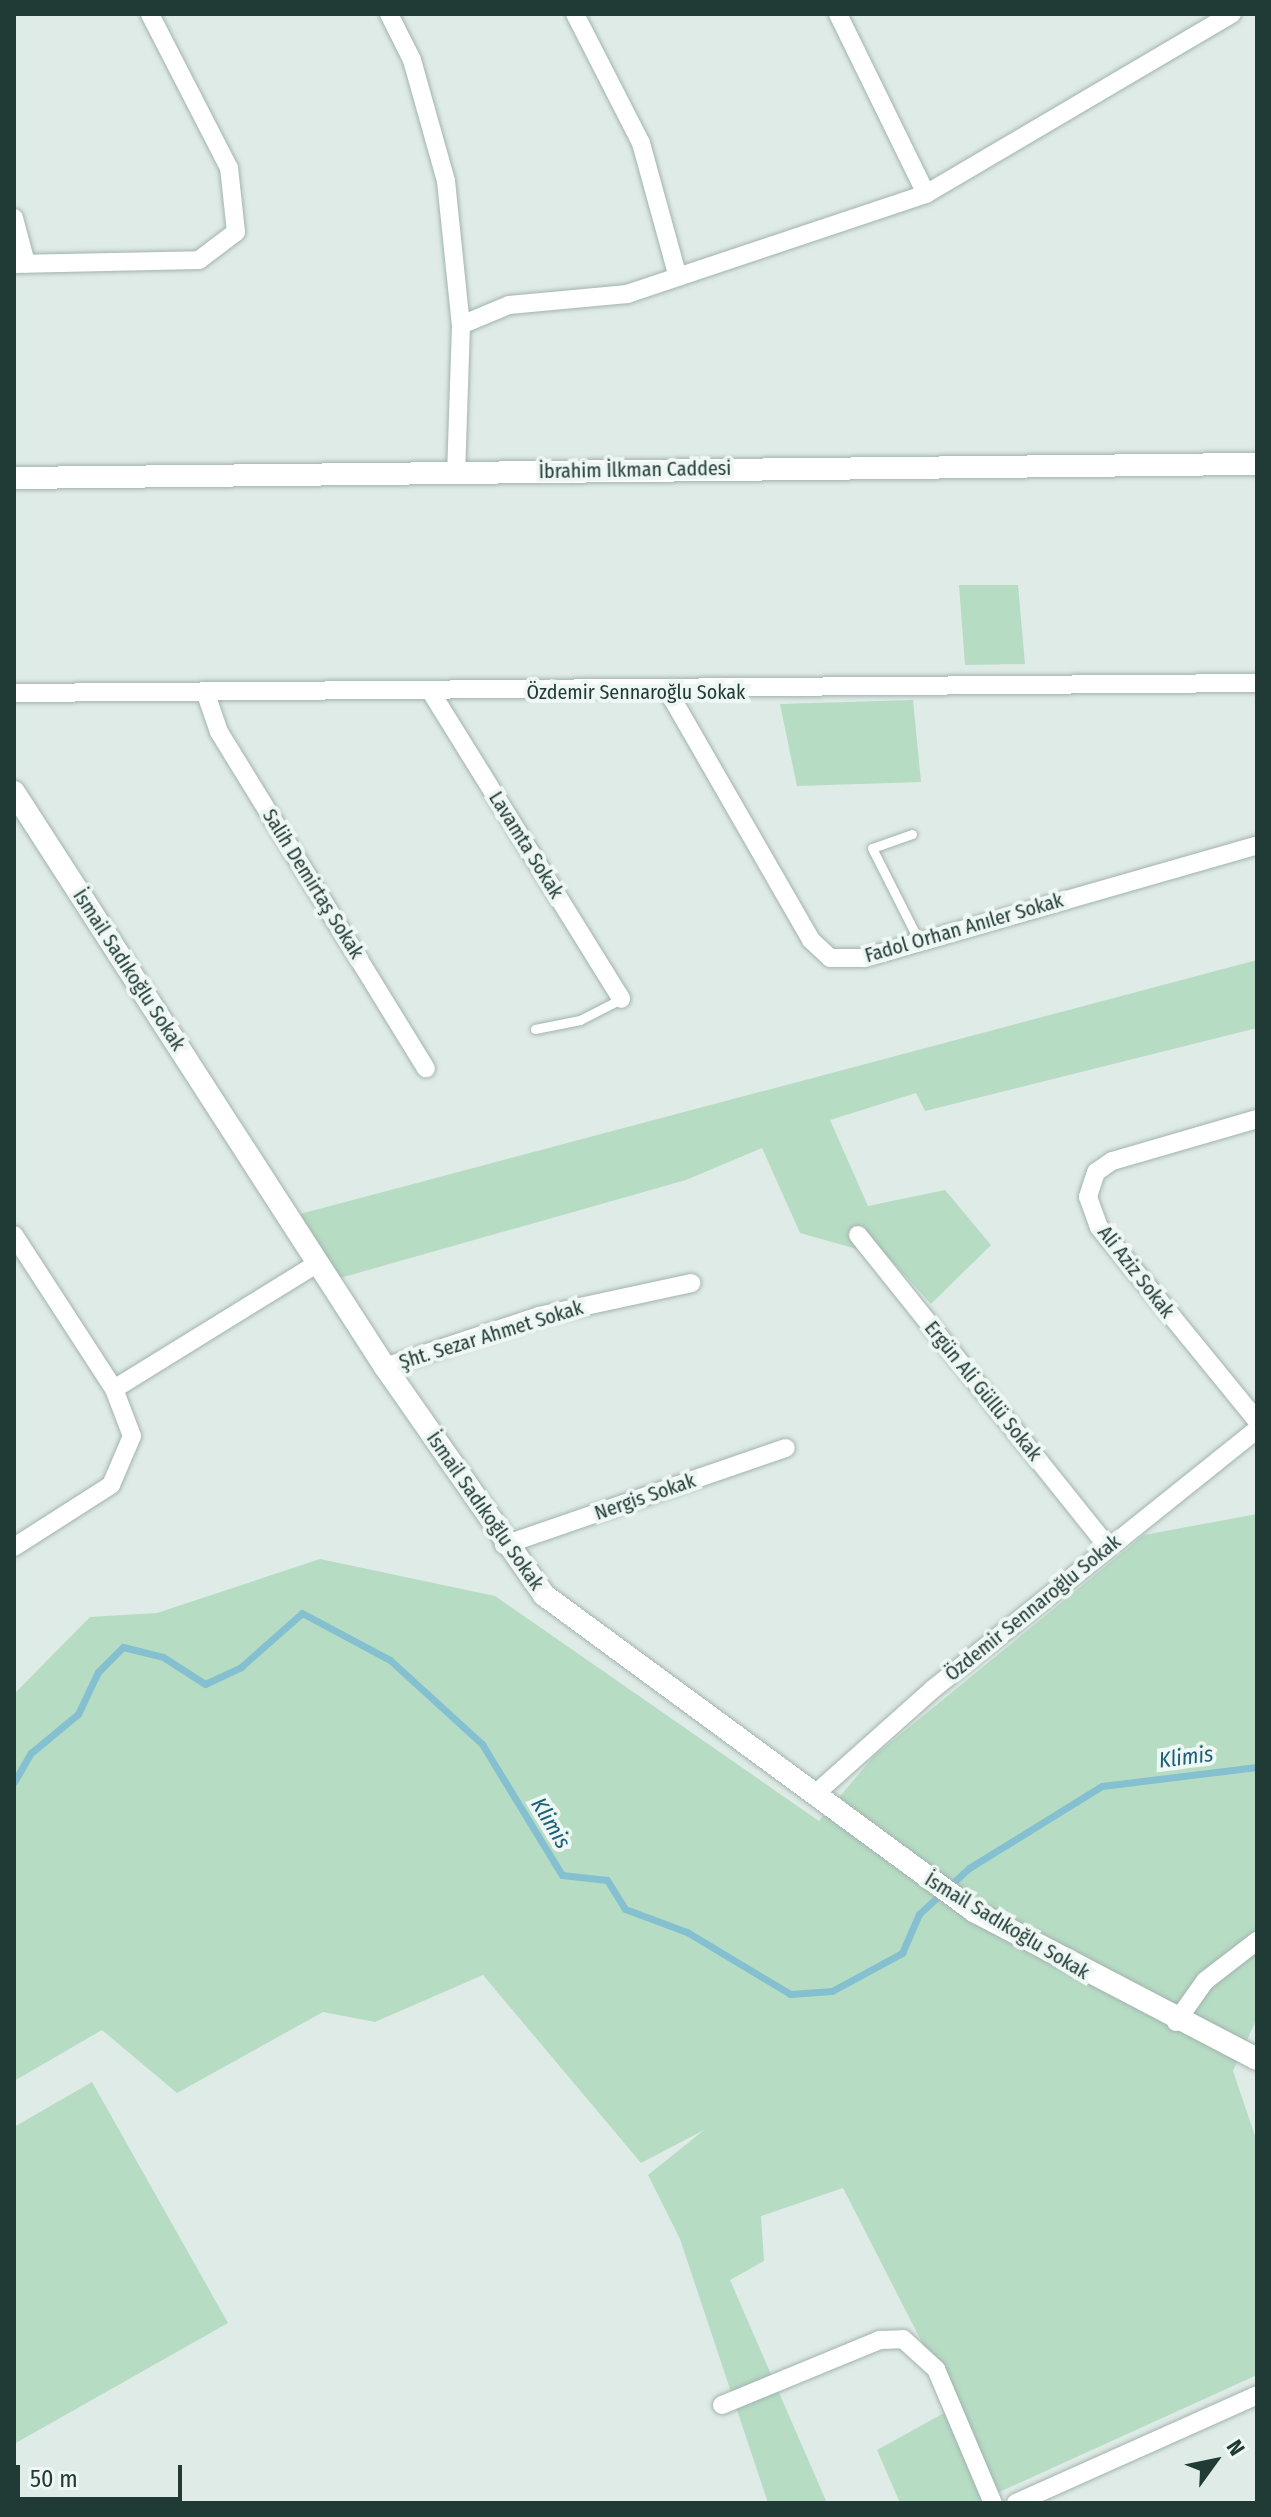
<!DOCTYPE html>
<meta charset="utf-8">
<style>
body{margin:0}
#map{position:relative;width:1271px;height:2517px;overflow:hidden;background:#dfebe6;font-family:"Fira Sans Condensed",sans-serif}
div>[style]{position:absolute}
[style*='--x']{left:calc(var(--x)*1px);top:calc(var(--y)*1px);width:calc(var(--w)*1px);rotate:calc(var(--a)*1deg)}
.green>*{inset:0;background:#b7dcc4}
.stream>*{height:7px;margin:-3.5px;padding:0 3.5px;transform-origin:3.5px;border-radius:3.5px;background:#85c0d1}
.roads{filter:drop-shadow(0 0 2px #a2b3ae) drop-shadow(0 0 2px #a2b3ae)}
.service>*{height:9px;margin:-4.5px;padding:0 4.5px;transform-origin:4.5px;border-radius:4.5px;background:#fff}
.minor>*{height:18px;margin:-9px;padding:0 9px;transform-origin:9px;border-radius:9px;background:#fff}
.tertiary>*{height:22px;margin:-11px;padding:0 11px;transform-origin:11px;border-radius:11px;background:#fff}
span{translate:-50% -50%;white-space:nowrap;text-align:center;line-height:1.15;-webkit-text-stroke:8px #eff7f4;paint-order:stroke}
.street-label{font-size:20px;color:#203b36}
.water-label{font-size:22px;color:#196077;font-style:italic}
.frame{position:absolute;inset:0;border:16px solid #203b36;pointer-events:none}
.north{position:absolute;left:1175px;top:2421px;width:80px;height:80px;-webkit-text-stroke:6px #eff7f4;paint-order:stroke;rotate:57deg;font-size:22px;font-weight:700;line-height:32px;text-align:center;color:#203b36}
.north::after{content:'';display:block;margin:auto;width:28px;height:36px;background:#203b36;clip-path:polygon(50% 0,100% 100%,50% 72%,0 100%)}
.scale{position:absolute;left:16px;top:2465px;width:166px;height:36px;box-sizing:border-box;border:4px solid #203b36;border-top:0;padding-left:10px;font-size:24px;line-height:28px;white-space:nowrap;color:#203b36;-webkit-text-stroke:6px #eff7f4;paint-order:stroke}
</style>
<div id="map">
<div class="green">
<div style="clip-path:polygon(959px 585px,1018px 585px,1025px 664px,965px 665px)"></div>
<div style="clip-path:polygon(913px 700px,921px 782px,797px 786px,780px 704px)"></div>
<div style="clip-path:polygon(1257px 960px,1257px 1028px,925px 1111px,916px 1093px,830px 1120px,868px 1206px,945px 1190px,991px 1245px,931px 1304px,889px 1258px,800px 1233px,762px 1148px,686px 1180px,340px 1278px,300px 1214px)"></div>
<div style="clip-path:polygon(1257px 1514px,1257px 2018px,1233px 2071px,1257px 2142px,1257px 2375px,975px 2503px,900px 2503px,877px 2450px,955px 2407px,843px 2188px,761px 2216px,764px 2261px,730px 2280px,827px 2503px,768px 2503px,680px 2239px,648px 2175px,704px 2130px,641px 2163px,483px 1975px,375px 2022px,323px 2012px,177px 2093px,102px 2030px,14px 2081px,14px 1694px,90px 1617px,157px 1613px,320px 1559px,495px 1596px,819px 1821px,874px 1756px,1144px 1535px)"></div>
<div style="clip-path:polygon(92px 2082px,228px 2323px,14px 2444px,14px 2127px)"></div>
</div>
<div class="stream">
<div style="--x:14;--y:1782;--w:34;--a:-60"></div>
<div style="--x:31;--y:1753;--w:61;--a:-39.7"></div>
<div style="--x:78;--y:1714;--w:47;--a:-64.5"></div>
<div style="--x:98;--y:1672;--w:35;--a:-45"></div>
<div style="--x:123;--y:1647;--w:41;--a:14"></div>
<div style="--x:163;--y:1657;--w:50;--a:32.7"></div>
<div style="--x:205;--y:1684;--w:40;--a:-25"></div>
<div style="--x:241;--y:1667;--w:81;--a:-41.5"></div>
<div style="--x:302;--y:1613;--w:100;--a:28.1"></div>
<div style="--x:390;--y:1660;--w:125;--a:42.4"></div>
<div style="--x:482;--y:1744;--w:153;--a:58.6"></div>
<div style="--x:562;--y:1875;--w:45;--a:6.3"></div>
<div style="--x:607;--y:1880;--w:34;--a:58"></div>
<div style="--x:625;--y:1909;--w:66;--a:20.4"></div>
<div style="--x:687;--y:1932;--w:120;--a:31"></div>
<div style="--x:790;--y:1994;--w:42;--a:-4.1"></div>
<div style="--x:832;--y:1991;--w:80;--a:-28.5"></div>
<div style="--x:902;--y:1953;--w:43;--a:-66.4"></div>
<div style="--x:919;--y:1914;--w:68;--a:-42.6"></div>
<div style="--x:969;--y:1868;--w:156;--a:-31.7"></div>
<div style="--x:1102;--y:1786;--w:156;--a:-7"></div>
</div>
<div class="roads">
<div class="service">
<div style="--x:912;--y:834;--w:42;--a:160.7"></div>
<div style="--x:872;--y:848;--w:104;--a:63.2"></div>
<div style="--x:535;--y:1029;--w:46;--a:-11.3"></div>
<div style="--x:580;--y:1020;--w:46;--a:-27.1"></div>
</div>
<div class="minor">
<div style="--x:389;--y:14;--w:51;--a:63.4"></div>
<div style="--x:412;--y:60;--w:126;--a:74.3"></div>
<div style="--x:446;--y:181;--w:145;--a:84.1"></div>
<div style="--x:461;--y:325;--w:147;--a:91.9"></div>
<div style="--x:575;--y:14;--w:145;--a:62.9"></div>
<div style="--x:641;--y:143;--w:136;--a:74.6"></div>
<div style="--x:838;--y:14;--w:200;--a:63.9"></div>
<div style="--x:14;--y:218;--w:47;--a:75.1"></div>
<div style="--x:14;--y:264;--w:185;--a:-1.2"></div>
<div style="--x:199;--y:260;--w:46;--a:-37.1"></div>
<div style="--x:236;--y:232;--w:64;--a:-96.2"></div>
<div style="--x:229;--y:168;--w:173;--a:-117.2"></div>
<div style="--x:461;--y:325;--w:52;--a:-22.6"></div>
<div style="--x:509;--y:305;--w:119;--a:-5.3"></div>
<div style="--x:627;--y:294;--w:315;--a:-18.5"></div>
<div style="--x:926;--y:194;--w:355;--a:-30.5"></div>
<div style="--x:431;--y:692;--w:361;--a:58.2"></div>
<div style="--x:14;--y:693;--w:1243;--a:-0.46"></div>
<div style="--x:669;--y:693;--w:285;--a:60.1"></div>
<div style="--x:811;--y:940;--w:26;--a:43"></div>
<div style="--x:830;--y:958;--w:34;--a:0"></div>
<div style="--x:864;--y:958;--w:409;--a:-16"></div>
<div style="--x:207;--y:697;--w:37;--a:71"></div>
<div style="--x:219;--y:732;--w:395;--a:58.4"></div>
<div style="--x:1257;--y:1119;--w:151;--a:163.8"></div>
<div style="--x:1112;--y:1161;--w:19;--a:145"></div>
<div style="--x:1096;--y:1172;--w:26;--a:108"></div>
<div style="--x:1088;--y:1197;--w:32;--a:70"></div>
<div style="--x:1099;--y:1227;--w:250;--a:50.8"></div>
<div style="--x:14;--y:1235;--w:184;--a:57"></div>
<div style="--x:114;--y:1389;--w:50;--a:69"></div>
<div style="--x:132;--y:1436;--w:53;--a:113.2"></div>
<div style="--x:111;--y:1485;--w:115;--a:147.4"></div>
<div style="--x:858;--y:1235;--w:398;--a:51.3"></div>
<div style="--x:385;--y:1367;--w:162;--a:-18.3"></div>
<div style="--x:539;--y:1316;--w:156;--a:-12.2"></div>
<div style="--x:114;--y:1389;--w:240;--a:-31.7"></div>
<div style="--x:504;--y:1545;--w:298;--a:-19"></div>
<div style="--x:814;--y:1795;--w:159;--a:-41.7"></div>
<div style="--x:933;--y:1689;--w:415;--a:-38.7"></div>
<div style="--x:1176;--y:2022;--w:50;--a:-54.7"></div>
<div style="--x:1205;--y:1981;--w:66;--a:-37.6"></div>
<div style="--x:722;--y:2405;--w:171;--a:-22.4"></div>
<div style="--x:880;--y:2340;--w:23;--a:-2"></div>
<div style="--x:903;--y:2339;--w:45;--a:42.3"></div>
<div style="--x:936;--y:2369;--w:146;--a:67"></div>
<div style="--x:1016;--y:2503;--w:264;--a:-24.1"></div>
</div>
<div class="tertiary">
<div style="--x:14;--y:478;--w:1243;--a:-0.65"></div>
<div style="--x:14;--y:792;--w:684;--a:57.17"></div>
<div style="--x:385;--y:1367;--w:278;--a:55.1"></div>
<div style="--x:544;--y:1595;--w:534;--a:36.31"></div>
<div style="--x:974;--y:1911;--w:319;--a:27.6"></div>
</div>
</div>
<div class="street-label">
<span style="left:635px;top:470px;rotate:-1deg">İbrahim İlkman Caddesi</span>
<span style="left:636px;top:692px">Özdemir Sennaroğlu Sokak</span>
<span style="left:526px;top:845px;rotate:58deg">Lavamta Sokak</span>
<span style="left:313px;top:884px;rotate:58deg">Salih Demirtaş Sokak</span>
<span style="left:964px;top:928px;rotate:-16deg">Fadol Orhan Anıler Sokak</span>
<span style="left:129px;top:970px;rotate:57deg">İsmail Sadıkoğlu Sokak</span>
<span style="left:1136px;top:1272px;rotate:52deg">Ali Aziz Sokak</span>
<span style="left:491px;top:1335px;rotate:-17deg">Şht. Sezar Ahmet Sokak</span>
<span style="left:983px;top:1391px;rotate:51deg">Ergün Ali Güllü Sokak</span>
<span style="left:645px;top:1497px;rotate:-19deg">Nergis Sokak</span>
<span style="left:485px;top:1511px;rotate:55deg">İsmail Sadıkoğlu Sokak</span>
<span style="left:1033px;top:1608px;rotate:-39deg">Özdemir Sennaroğlu Sokak</span>
<span style="left:1007px;top:1926px;rotate:31deg">İsmail Sadıkoğlu Sokak</span>
</div>
<div class="water-label">
<span style="left:1186px;top:1757px;rotate:-7deg">Klimis</span>
<span style="left:551px;top:1823px;rotate:59deg">Klimis</span>
</div>
<div class="frame"></div>
<div class="north">N</div>
<div class="scale">50 m</div>
</div>
